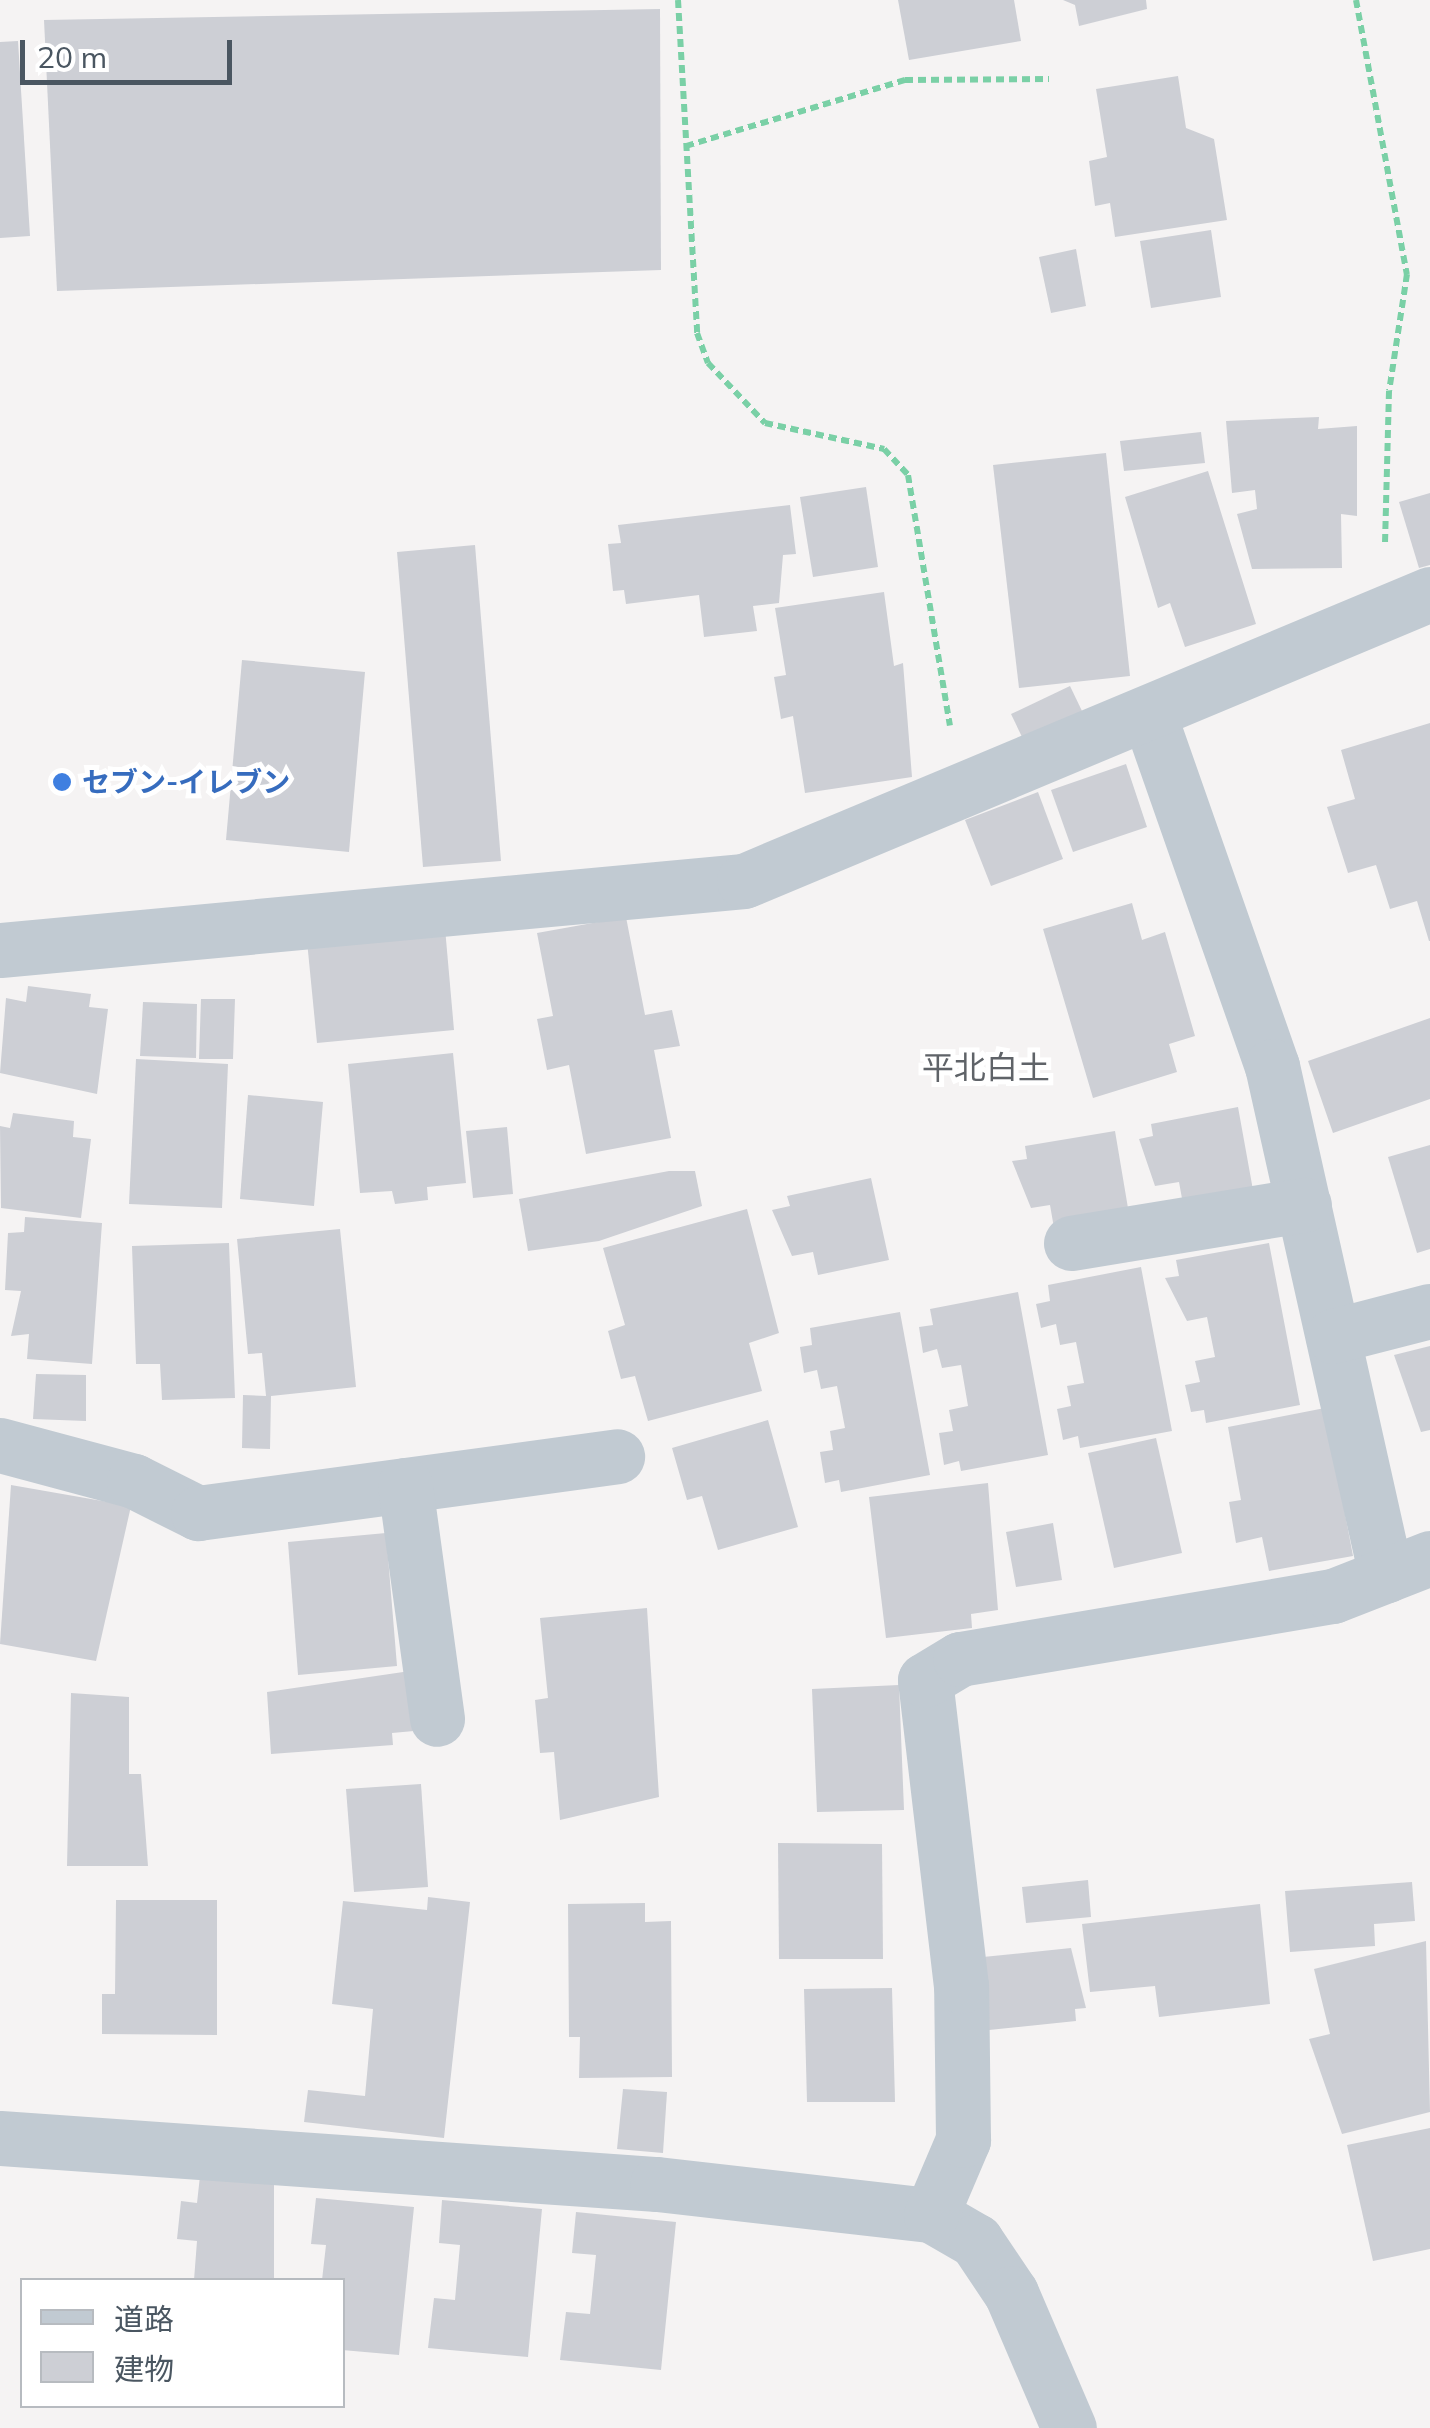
<!DOCTYPE html>
<meta charset="utf-8">
<style>
body{margin:0}
#map{position:relative;width:1430px;height:2428px;overflow:hidden;background:#f5f3f3;font-family:Mulish,"Noto Sans JP",sans-serif}
div>[style]{position:absolute}
[style*='--x']{left:calc(var(--x)*1px);top:calc(var(--y)*1px);width:calc(var(--w)*1px);rotate:calc(var(--a)*1deg)}
.building>*{inset:0;background:#cdcfd5}
.path>*{height:6px;margin-top:-3px;transform-origin:0;background:repeating-linear-gradient(90deg,#7ad0a6 0 8px,transparent 0 13px)}
.minor>*{height:55px;margin:-27.5px;padding:0 27.5px;transform-origin:27.5px;border-radius:27.5px;background:#c1cad2}
.dots>*{width:28px;height:28px;translate:-50% -50%;box-sizing:border-box;border:5px solid #fff;border-radius:50%}
span{translate:-50% -50%;white-space:nowrap;text-align:center;line-height:1.15;-webkit-text-stroke:10px #fff;paint-order:stroke}
.shop-label{font-size:28px;color:#366cbe;font-weight:700}
.left{translate:0 -50%;text-align:left}
.quarter-label{font-size:32px;color:#5f6368}
.legend{position:absolute;left:20px;top:2278px;width:325px;height:130px;box-sizing:border-box;background:#fff;border:2px solid #b7bbc0;margin:0;padding:12px 18px;list-style:none;font-size:30px;color:#4a5661}
.legend li{display:flex;align-items:center;gap:20px;height:50px}
.legend b{width:50px;border:2px solid #b7bbc0}
.scale{position:absolute;left:20px;top:40px;width:212px;height:45px;box-sizing:border-box;border:5px solid #4a5661;border-top:0;padding-left:12px;font-size:30px;line-height:35px;white-space:nowrap;color:#4a5661;-webkit-text-stroke:8px #fff;paint-order:stroke}
</style>
<div id="map">
<div class="building">
<div style="clip-path:polygon(898px 0,1014px 0,1021px 41px,909px 60px)"></div>
<div style="clip-path:polygon(1063px 0,1146px 0,1147px 9px,1079px 26px,1075px 5px)"></div>
<div style="clip-path:polygon(660px 9px,661px 270px,57px 291px,44px 20px)"></div>
<div style="clip-path:polygon(18px 41px,30px 236px,0 238px,0 42px)"></div>
<div style="clip-path:polygon(1178px 76px,1186px 128px,1214px 139px,1227px 220px,1115px 237px,1110px 203px,1095px 206px,1089px 161px,1107px 157px,1096px 89px)"></div>
<div style="clip-path:polygon(1211px 230px,1221px 297px,1151px 308px,1140px 241px)"></div>
<div style="clip-path:polygon(1076px 249px,1086px 306px,1051px 313px,1039px 257px)"></div>
<div style="clip-path:polygon(1319px 417px,1318px 429px,1357px 426px,1357px 516px,1341px 514px,1342px 568px,1252px 569px,1237px 514px,1257px 509px,1255px 490px,1232px 493px,1226px 421px)"></div>
<div style="clip-path:polygon(1201px 432px,1205px 463px,1124px 471px,1120px 441px)"></div>
<div style="clip-path:polygon(1106px 453px,1130px 676px,1019px 688px,993px 465px)"></div>
<div style="clip-path:polygon(1208px 471px,1256px 624px,1185px 647px,1170px 603px,1158px 608px,1125px 497px)"></div>
<div style="clip-path:polygon(866px 487px,878px 567px,813px 577px,800px 497px)"></div>
<div style="clip-path:polygon(1430px 493px,1430px 565px,1419px 568px,1399px 502px)"></div>
<div style="clip-path:polygon(790px 505px,796px 554px,783px 555px,779px 603px,753px 606px,757px 631px,704px 637px,699px 595px,626px 604px,624px 590px,613px 591px,608px 544px,621px 543px,618px 525px)"></div>
<div style="clip-path:polygon(475px 545px,501px 861px,423px 867px,397px 552px)"></div>
<div style="clip-path:polygon(884px 592px,894px 666px,903px 663px,912px 777px,805px 793px,793px 716px,781px 719px,774px 677px,786px 675px,775px 608px)"></div>
<div style="clip-path:polygon(242px 660px,365px 672px,349px 852px,226px 840px)"></div>
<div style="clip-path:polygon(1070px 686px,1082px 711px,1023px 739px,1011px 714px)"></div>
<div style="clip-path:polygon(1430px 723px,1430px 941px,1429px 941px,1417px 901px,1390px 909px,1376px 865px,1348px 873px,1327px 807px,1355px 799px,1341px 750px)"></div>
<div style="clip-path:polygon(1126px 764px,1147px 827px,1073px 852px,1051px 790px)"></div>
<div style="clip-path:polygon(1038px 792px,1063px 859px,991px 886px,965px 820px)"></div>
<div style="clip-path:polygon(1132px 903px,1142px 940px,1165px 932px,1195px 1036px,1169px 1044px,1177px 1072px,1093px 1098px,1043px 929px)"></div>
<div style="clip-path:polygon(626px 917px,645px 1015px,672px 1010px,680px 1046px,654px 1050px,671px 1138px,586px 1154px,569px 1065px,547px 1070px,537px 1019px,553px 1016px,537px 933px)"></div>
<div style="clip-path:polygon(445px 928px,454px 1030px,317px 1043px,307px 941px)"></div>
<div style="clip-path:polygon(28px 986px,91px 994px,89px 1007px,108px 1009px,97px 1094px,0 1073px,6px 998px,26px 1002px)"></div>
<div style="clip-path:polygon(201px 999px,235px 999px,233px 1059px,199px 1059px)"></div>
<div style="clip-path:polygon(143px 1002px,197px 1004px,196px 1058px,140px 1056px)"></div>
<div style="clip-path:polygon(1430px 1018px,1430px 1099px,1333px 1133px,1308px 1061px)"></div>
<div style="clip-path:polygon(453px 1053px,466px 1183px,427px 1187px,428px 1200px,395px 1204px,392px 1191px,360px 1193px,348px 1064px)"></div>
<div style="clip-path:polygon(136px 1059px,228px 1064px,222px 1208px,129px 1204px)"></div>
<div style="clip-path:polygon(248px 1095px,323px 1102px,314px 1206px,240px 1199px)"></div>
<div style="clip-path:polygon(1238px 1107px,1253px 1190px,1183px 1204px,1179px 1182px,1155px 1186px,1139px 1139px,1153px 1136px,1151px 1124px)"></div>
<div style="clip-path:polygon(13px 1113px,74px 1121px,73px 1137px,91px 1139px,81px 1218px,1px 1208px,0 1126px,10px 1128px)"></div>
<div style="clip-path:polygon(507px 1127px,513px 1194px,473px 1198px,466px 1131px)"></div>
<div style="clip-path:polygon(1115px 1131px,1129px 1214px,1054px 1228px,1050px 1205px,1031px 1208px,1012px 1161px,1027px 1159px,1025px 1146px)"></div>
<div style="clip-path:polygon(1430px 1145px,1430px 1249px,1417px 1253px,1388px 1157px)"></div>
<div style="clip-path:polygon(669px 1171px,695px 1171px,702px 1206px,599px 1241px,528px 1251px,519px 1199px)"></div>
<div style="clip-path:polygon(871px 1178px,889px 1260px,818px 1275px,813px 1252px,792px 1256px,772px 1210px,790px 1206px,787px 1196px)"></div>
<div style="clip-path:polygon(747px 1209px,779px 1333px,749px 1343px,762px 1391px,648px 1421px,635px 1376px,621px 1379px,608px 1331px,625px 1325px,603px 1248px)"></div>
<div style="clip-path:polygon(25px 1217px,102px 1223px,92px 1364px,27px 1359px,29px 1334px,11px 1336px,21px 1291px,5px 1290px,8px 1233px,24px 1232px)"></div>
<div style="clip-path:polygon(340px 1229px,356px 1387px,271px 1396px,270px 1449px,242px 1448px,243px 1395px,266px 1396px,262px 1353px,248px 1354px,237px 1239px)"></div>
<div style="clip-path:polygon(229px 1243px,235px 1398px,162px 1400px,160px 1364px,136px 1364px,132px 1246px)"></div>
<div style="clip-path:polygon(1269px 1243px,1300px 1405px,1206px 1423px,1204px 1410px,1191px 1412px,1185px 1385px,1200px 1382px,1195px 1361px,1215px 1357px,1207px 1317px,1187px 1321px,1165px 1278px,1179px 1276px,1176px 1260px)"></div>
<div style="clip-path:polygon(1141px 1267px,1172px 1431px,1080px 1448px,1078px 1436px,1063px 1440px,1057px 1409px,1071px 1406px,1067px 1386px,1084px 1383px,1076px 1342px,1060px 1345px,1056px 1324px,1041px 1328px,1036px 1304px,1050px 1301px,1048px 1285px)"></div>
<div style="clip-path:polygon(1018px 1292px,1048px 1455px,961px 1471px,959px 1461px,944px 1465px,939px 1433px,953px 1431px,949px 1410px,968px 1406px,961px 1365px,942px 1368px,937px 1349px,923px 1353px,919px 1327px,933px 1325px,930px 1309px)"></div>
<div style="clip-path:polygon(900px 1312px,930px 1475px,841px 1492px,839px 1480px,825px 1483px,820px 1452px,833px 1450px,830px 1431px,845px 1428px,837px 1386px,821px 1389px,817px 1370px,804px 1373px,800px 1347px,812px 1345px,810px 1328px)"></div>
<div style="clip-path:polygon(1430px 1346px,1430px 1430px,1421px 1432px,1394px 1355px)"></div>
<div style="clip-path:polygon(36px 1374px,86px 1375px,86px 1421px,33px 1419px)"></div>
<div style="clip-path:polygon(1325px 1408px,1353px 1556px,1269px 1571px,1262px 1537px,1236px 1543px,1229px 1502px,1241px 1500px,1228px 1427px)"></div>
<div style="clip-path:polygon(768px 1420px,798px 1527px,718px 1550px,702px 1496px,687px 1500px,672px 1448px)"></div>
<div style="clip-path:polygon(1156px 1438px,1182px 1553px,1114px 1568px,1088px 1453px)"></div>
<div style="clip-path:polygon(988px 1483px,998px 1610px,971px 1614px,972px 1628px,886px 1638px,869px 1497px)"></div>
<div style="clip-path:polygon(11px 1485px,131px 1506px,96px 1661px,0 1644px)"></div>
<div style="clip-path:polygon(1053px 1523px,1062px 1580px,1016px 1587px,1006px 1532px)"></div>
<div style="clip-path:polygon(386px 1533px,397px 1666px,298px 1675px,288px 1542px)"></div>
<div style="clip-path:polygon(647px 1608px,659px 1797px,560px 1820px,554px 1752px,540px 1753px,535px 1700px,548px 1698px,540px 1618px)"></div>
<div style="clip-path:polygon(410px 1671px,414px 1731px,392px 1733px,393px 1745px,271px 1754px,267px 1692px)"></div>
<div style="clip-path:polygon(899px 1685px,904px 1810px,817px 1812px,812px 1689px)"></div>
<div style="clip-path:polygon(71px 1693px,129px 1697px,129px 1774px,141px 1774px,148px 1866px,67px 1866px)"></div>
<div style="clip-path:polygon(421px 1784px,428px 1887px,354px 1892px,346px 1789px)"></div>
<div style="clip-path:polygon(778px 1843px,882px 1844px,883px 1959px,779px 1959px)"></div>
<div style="clip-path:polygon(1088px 1880px,1091px 1917px,1026px 1923px,1022px 1887px)"></div>
<div style="clip-path:polygon(1412px 1882px,1415px 1921px,1374px 1924px,1375px 1946px,1290px 1952px,1285px 1891px)"></div>
<div style="clip-path:polygon(428px 1897px,470px 1902px,444px 2138px,304px 2122px,308px 2090px,365px 2096px,373px 2009px,332px 2004px,343px 1901px,427px 1910px)"></div>
<div style="clip-path:polygon(116px 1900px,217px 1900px,217px 2035px,102px 2034px,102px 1994px,115px 1994px)"></div>
<div style="clip-path:polygon(645px 1903px,645px 1922px,671px 1921px,672px 2077px,579px 2078px,580px 2037px,569px 2037px,568px 1904px)"></div>
<div style="clip-path:polygon(1260px 1904px,1270px 2004px,1159px 2017px,1155px 1986px,1090px 1992px,1082px 1924px)"></div>
<div style="clip-path:polygon(1426px 1941px,1430px 2112px,1342px 2134px,1309px 2039px,1330px 2034px,1314px 1969px)"></div>
<div style="clip-path:polygon(1071px 1948px,1086px 2008px,1075px 2009px,1076px 2021px,989px 2030px,983px 1957px)"></div>
<div style="clip-path:polygon(892px 1988px,895px 2102px,807px 2102px,804px 1989px)"></div>
<div style="clip-path:polygon(623px 2089px,667px 2092px,663px 2153px,617px 2149px)"></div>
<div style="clip-path:polygon(1430px 2128px,1430px 2249px,1373px 2261px,1347px 2145px)"></div>
<div style="clip-path:polygon(200px 2176px,274px 2183px,274px 2280px,194px 2280px,197px 2241px,177px 2239px,181px 2201px,197px 2203px)"></div>
<div style="clip-path:polygon(316px 2198px,414px 2207px,399px 2355px,342px 2350px,342px 2280px,322px 2280px,326px 2245px,311px 2244px)"></div>
<div style="clip-path:polygon(442px 2200px,542px 2209px,528px 2357px,428px 2348px,434px 2298px,455px 2300px,460px 2245px,439px 2243px)"></div>
<div style="clip-path:polygon(576px 2212px,676px 2222px,661px 2370px,560px 2360px,566px 2312px,590px 2314px,596px 2255px,572px 2253px)"></div>
</div>
<div class="path">
<div style="--x:678;--y:0;--w:334;--a:86.7"></div>
<div style="--x:697;--y:333;--w:32;--a:70"></div>
<div style="--x:708;--y:363;--w:83;--a:46.5"></div>
<div style="--x:765;--y:423;--w:122;--a:12.3"></div>
<div style="--x:884;--y:449;--w:35;--a:47"></div>
<div style="--x:908;--y:475;--w:254;--a:80.5"></div>
<div style="--x:1356;--y:0;--w:279;--a:79.5"></div>
<div style="--x:1407;--y:274;--w:118;--a:98.7"></div>
<div style="--x:1389;--y:391;--w:153;--a:91.5"></div>
<div style="--x:686;--y:146;--w:229;--a:-16.8"></div>
<div style="--x:905;--y:80;--w:144;--a:-0.4"></div>
</div>
<div class="minor">
<div style="--x:1149;--y:715;--w:372;--a:70.7"></div>
<div style="--x:1272;--y:1066;--w:522;--a:77.38"></div>
<div style="--x:0;--y:950;--w:747;--a:-5.3"></div>
<div style="--x:744;--y:881;--w:744;--a:-22.7"></div>
<div style="--x:1071;--y:1243;--w:236;--a:-9.3"></div>
<div style="--x:1333;--y:1336;--w:100;--a:-14.5"></div>
<div style="--x:0;--y:1445;--w:139;--a:15"></div>
<div style="--x:134;--y:1481;--w:72;--a:26.6"></div>
<div style="--x:198;--y:1513;--w:423;--a:-7.7"></div>
<div style="--x:405;--y:1485;--w:236;--a:82.2"></div>
<div style="--x:0;--y:2138;--w:659;--a:4.01"></div>
<div style="--x:657;--y:2184;--w:276;--a:6.5"></div>
<div style="--x:931;--y:2215;--w:52;--a:30"></div>
<div style="--x:976;--y:2241;--w:63;--a:56.1"></div>
<div style="--x:1011;--y:2293;--w:147;--a:66.8"></div>
<div style="--x:931;--y:2215;--w:82;--a:-66.9"></div>
<div style="--x:963;--y:2140;--w:154;--a:-90.7"></div>
<div style="--x:961;--y:1986;--w:308;--a:-96.7"></div>
<div style="--x:925;--y:1680;--w:41;--a:-31"></div>
<div style="--x:960;--y:1659;--w:378;--a:-9.6"></div>
<div style="--x:1333;--y:1596;--w:104;--a:-21.4"></div>
</div>
<div class="dots">
<div style="left:62px;top:782px;background:#3f7fe0"></div>
</div>
<div class="shop-label">
<span class="left" style="left:82px;top:782px">セブン-イレブン</span>
</div>
<div class="quarter-label">
<span style="left:986px;top:1067px">平北白土</span>
</div>
<ul class="legend">
<li><b style="height:12px;background:#c1cad2"></b>道路</li>
<li><b style="height:28px;background:#cdcfd5"></b>建物</li>
</ul>
<div class="scale">20 m</div>
</div>
